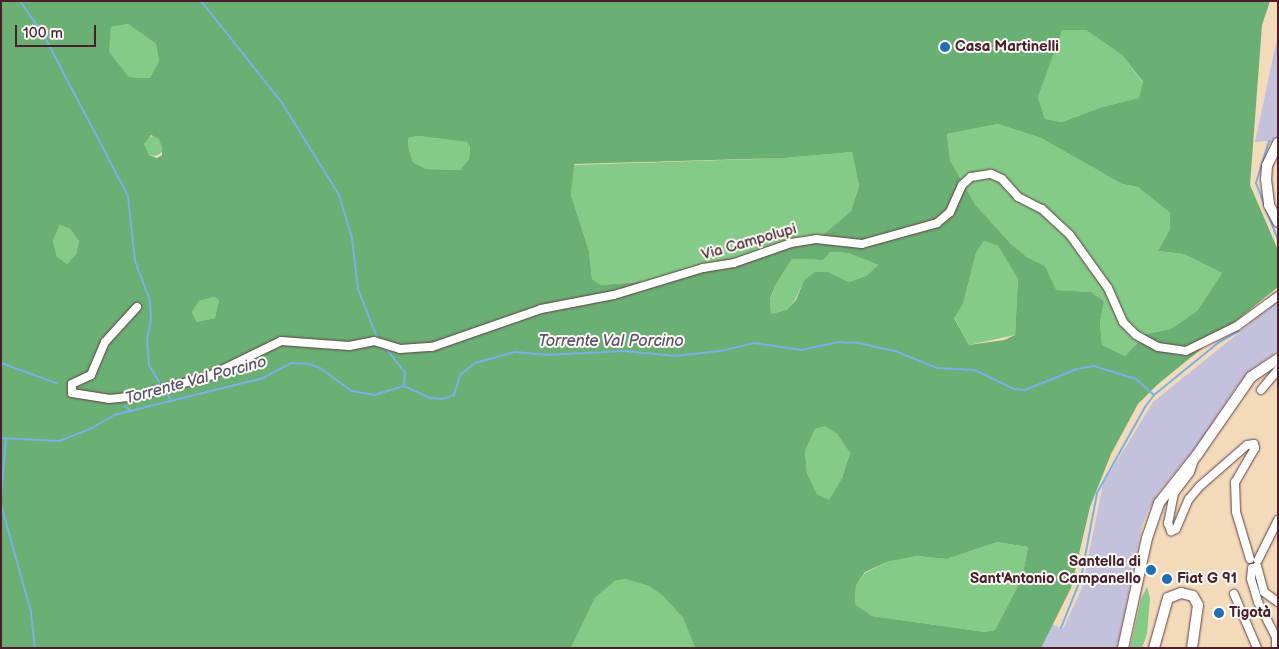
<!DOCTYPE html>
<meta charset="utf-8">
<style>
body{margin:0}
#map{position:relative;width:1279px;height:649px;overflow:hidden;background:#f3dabb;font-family:"Balsamiq Sans",sans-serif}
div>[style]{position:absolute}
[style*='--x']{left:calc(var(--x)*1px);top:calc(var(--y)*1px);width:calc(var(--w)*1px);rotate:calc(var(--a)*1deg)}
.industrial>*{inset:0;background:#c3c1db}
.green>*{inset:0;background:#83cb87}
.round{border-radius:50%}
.forest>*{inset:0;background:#6aaf74}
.stream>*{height:2px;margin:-1px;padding:0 1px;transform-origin:1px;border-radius:1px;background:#78b0e8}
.roads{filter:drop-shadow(0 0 1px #633b41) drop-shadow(0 0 1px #633b41)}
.minor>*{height:8px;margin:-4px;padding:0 4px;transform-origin:4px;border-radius:4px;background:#fff}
.major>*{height:10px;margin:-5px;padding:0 5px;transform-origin:5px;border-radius:5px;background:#fff}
.dots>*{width:14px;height:14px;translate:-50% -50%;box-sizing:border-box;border:2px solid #fdfcf7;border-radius:50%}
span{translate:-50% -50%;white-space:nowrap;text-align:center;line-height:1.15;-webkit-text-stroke:4px #fdfcf7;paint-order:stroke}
.poi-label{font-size:15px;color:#4a1f2b;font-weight:700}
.left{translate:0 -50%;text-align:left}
.right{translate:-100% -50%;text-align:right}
.street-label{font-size:15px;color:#4a1f2b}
.water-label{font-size:16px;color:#5a526d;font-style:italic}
.frame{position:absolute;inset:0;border:2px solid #4a1f2b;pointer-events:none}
.scale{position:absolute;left:15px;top:25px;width:81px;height:22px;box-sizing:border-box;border:2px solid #4a1f2b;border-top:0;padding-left:6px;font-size:15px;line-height:18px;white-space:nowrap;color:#4a1f2b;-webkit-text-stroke:4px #fdfcf7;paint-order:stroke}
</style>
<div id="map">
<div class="industrial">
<div style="clip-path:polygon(1278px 34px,1278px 136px,1272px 145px,1268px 141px,1255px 142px)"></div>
<div style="clip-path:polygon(1278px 301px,1278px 351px,1253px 368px,1235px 389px,1198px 444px,1160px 491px,1148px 511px,1142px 527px,1117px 648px,1041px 648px,1052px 624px,1063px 629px,1082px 588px,1103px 484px,1153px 402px)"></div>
</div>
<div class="green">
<div style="clip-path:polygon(128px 24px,156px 44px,159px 61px,151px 78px,129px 77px,108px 52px,111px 27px)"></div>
<div style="clip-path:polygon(1061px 30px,1086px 30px,1122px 55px,1143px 83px,1140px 98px,1102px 107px,1062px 122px,1045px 119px,1038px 97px)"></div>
<div style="clip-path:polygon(998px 124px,1041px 138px,1122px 184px,1138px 187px,1170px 213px,1170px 229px,1158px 251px,1184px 254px,1222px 273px,1197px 311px,1171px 329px,1146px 334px,1125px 356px,1102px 345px,1100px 323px,1104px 301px,1091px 292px,1055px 290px,1045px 266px,1027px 257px,1011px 244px,975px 204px,950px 160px,947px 134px)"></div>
<div style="clip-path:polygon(418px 136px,467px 142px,470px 145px,469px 159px,460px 170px,426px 169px,413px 162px,409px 150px,408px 138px)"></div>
<div class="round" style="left:144px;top:136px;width:20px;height:20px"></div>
<div style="clip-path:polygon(852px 152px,859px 186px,851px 211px,825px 233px,676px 279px,601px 285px,592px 279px,589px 251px,571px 195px,573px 165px,784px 158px)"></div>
<div style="clip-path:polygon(60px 225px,70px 229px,79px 241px,76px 254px,67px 264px,57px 258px,53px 241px)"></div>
<div style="clip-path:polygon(984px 241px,998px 246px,1018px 279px,1015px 335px,969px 345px,954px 317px,963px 304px,976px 253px)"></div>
<div style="clip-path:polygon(829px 252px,848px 253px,878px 265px,866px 276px,849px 282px,828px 272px,804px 280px,795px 300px,786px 310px,771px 314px,770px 300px,775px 286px,792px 259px,823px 260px)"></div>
<div style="clip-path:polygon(214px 297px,219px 300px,215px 318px,197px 322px,192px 312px,199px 301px)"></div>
<div style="clip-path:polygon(825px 425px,837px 434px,850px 453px,842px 478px,829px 501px,817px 494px,807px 473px,805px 451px,815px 429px)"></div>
<div style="clip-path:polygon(997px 542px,1028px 547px,1022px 578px,995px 630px,985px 632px,872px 616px,855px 604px,856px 585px,865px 573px,887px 562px,917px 556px,947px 559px)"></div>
<div style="clip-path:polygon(625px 579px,649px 586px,663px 596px,683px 618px,695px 648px,571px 648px,595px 598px,615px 581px)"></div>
<div style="clip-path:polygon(1147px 587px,1150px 598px,1147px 634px,1142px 648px,1130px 648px,1141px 599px)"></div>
</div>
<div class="forest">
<div style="clip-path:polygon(evenodd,1px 1px,1270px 1px,1262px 25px,1250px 185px,1278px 250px,1278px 287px,1158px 384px,1138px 404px,1111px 454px,1090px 507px,1071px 588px,1041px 648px,695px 648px,683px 618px,663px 596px,649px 586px,625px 579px,615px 581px,595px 598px,571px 648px,1px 648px,1px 1px,128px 24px,156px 44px,159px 61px,150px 78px,129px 77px,109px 52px,111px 27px,128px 24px,1px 1px,1062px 30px,1086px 30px,1122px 55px,1143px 82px,1139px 98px,1102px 107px,1062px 122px,1045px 119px,1038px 97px,1062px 30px,1px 1px,998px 124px,1041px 138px,1122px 184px,1138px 187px,1170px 213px,1170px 229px,1158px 251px,1184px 254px,1222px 273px,1197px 311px,1171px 329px,1146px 334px,1125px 356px,1102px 345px,1100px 323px,1104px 301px,1091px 292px,1056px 290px,1045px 266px,1027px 257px,1011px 244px,975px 204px,950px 160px,947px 134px,998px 124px,1px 1px,151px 135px,159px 139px,162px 147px,162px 155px,157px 158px,149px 155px,144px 144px,151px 135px,1px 1px,418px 136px,467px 142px,470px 146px,469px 159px,460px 170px,426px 169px,413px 162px,409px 150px,408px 138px,418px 136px,1px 1px,852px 152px,859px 186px,851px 211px,825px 233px,765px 256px,725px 259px,676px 279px,601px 285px,592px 279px,589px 251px,571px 195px,574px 164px,784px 158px,852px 152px,1px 1px,60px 225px,70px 229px,79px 241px,76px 254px,67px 264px,57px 257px,53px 241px,60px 225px,1px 1px,984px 241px,998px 246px,1018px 279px,1015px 335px,1004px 340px,969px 345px,954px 318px,963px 304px,976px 253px,984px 241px,1px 1px,830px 252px,848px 253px,878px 265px,866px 276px,849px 282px,828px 272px,815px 272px,804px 280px,796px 300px,786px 310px,771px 314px,770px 299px,775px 286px,792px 259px,823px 260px,830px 252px,1px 1px,214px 297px,219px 300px,215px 318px,197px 322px,192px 312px,199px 301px,214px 297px,1px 1px,825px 426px,837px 434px,850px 453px,842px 478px,829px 500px,817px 494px,807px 473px,805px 451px,815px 429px,825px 426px,1px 1px,997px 542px,1028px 547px,1022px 578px,995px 630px,985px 632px,872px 616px,855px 604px,856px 585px,865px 572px,887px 562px,917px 556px,947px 559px,997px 542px)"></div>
</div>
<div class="stream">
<div style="--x:20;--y:1;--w:38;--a:55"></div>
<div style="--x:42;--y:32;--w:185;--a:62.3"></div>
<div style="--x:128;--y:196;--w:65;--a:83.9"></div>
<div style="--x:135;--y:261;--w:43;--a:69.4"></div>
<div style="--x:150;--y:301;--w:18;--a:87"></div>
<div style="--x:151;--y:319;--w:21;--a:101"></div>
<div style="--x:147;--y:340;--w:25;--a:85"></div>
<div style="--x:149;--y:365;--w:27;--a:59"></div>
<div style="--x:201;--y:1;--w:130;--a:51.5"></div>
<div style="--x:282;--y:103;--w:108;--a:58.2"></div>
<div style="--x:339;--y:195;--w:45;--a:73.2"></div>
<div style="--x:352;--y:238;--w:51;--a:83.3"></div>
<div style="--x:358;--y:289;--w:55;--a:68.6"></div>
<div style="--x:1269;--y:141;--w:44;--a:107.2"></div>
<div style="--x:1256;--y:183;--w:61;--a:68.9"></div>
<div style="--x:385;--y:347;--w:33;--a:52"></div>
<div style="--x:405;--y:373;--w:12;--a:95"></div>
<div style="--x:1;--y:363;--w:59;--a:20"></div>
<div style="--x:166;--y:392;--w:9;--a:58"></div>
<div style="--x:125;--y:406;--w:8;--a:40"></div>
<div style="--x:1;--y:438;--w:58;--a:3"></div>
<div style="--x:59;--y:441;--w:33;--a:-21"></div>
<div style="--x:90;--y:429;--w:28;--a:-30"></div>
<div style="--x:114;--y:415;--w:154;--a:-13.9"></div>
<div style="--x:263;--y:378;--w:32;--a:-28"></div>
<div style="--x:291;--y:363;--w:19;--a:3"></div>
<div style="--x:310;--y:364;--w:11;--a:22"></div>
<div style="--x:320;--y:368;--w:39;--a:36"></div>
<div style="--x:352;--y:391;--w:22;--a:10"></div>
<div style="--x:374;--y:395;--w:31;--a:-17"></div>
<div style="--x:404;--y:386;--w:29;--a:25"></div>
<div style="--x:430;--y:398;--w:12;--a:5"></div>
<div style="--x:442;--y:399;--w:13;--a:-18"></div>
<div style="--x:454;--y:395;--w:21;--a:-73"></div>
<div style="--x:460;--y:375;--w:19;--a:-39"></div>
<div style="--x:475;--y:363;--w:41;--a:-15.4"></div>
<div style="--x:515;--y:352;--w:32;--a:5"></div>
<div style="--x:547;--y:355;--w:77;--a:-3"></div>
<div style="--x:624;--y:351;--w:51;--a:5.6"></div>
<div style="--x:675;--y:356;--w:45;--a:-6.3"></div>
<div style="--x:720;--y:351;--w:35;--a:-13"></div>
<div style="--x:754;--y:343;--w:48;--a:8.5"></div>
<div style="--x:801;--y:350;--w:40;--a:-12"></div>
<div style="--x:840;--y:342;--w:19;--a:3"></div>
<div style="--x:859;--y:343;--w:37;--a:13"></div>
<div style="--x:895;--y:351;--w:45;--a:22"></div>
<div style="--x:937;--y:368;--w:38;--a:3"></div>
<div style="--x:975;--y:370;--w:43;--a:26"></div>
<div style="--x:1014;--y:389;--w:11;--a:5"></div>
<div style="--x:1025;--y:390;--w:56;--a:-22"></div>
<div style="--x:1077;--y:369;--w:17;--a:-10"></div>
<div style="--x:1094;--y:366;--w:44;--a:17.2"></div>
<div style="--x:1136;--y:379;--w:24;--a:42"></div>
<div style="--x:1;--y:498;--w:59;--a:-85.2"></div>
<div style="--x:1;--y:505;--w:111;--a:74.3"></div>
<div style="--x:31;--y:612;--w:36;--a:84"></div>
<div style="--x:1061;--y:628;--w:54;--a:-68.2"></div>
<div style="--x:1081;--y:578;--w:86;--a:-79.3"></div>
<div style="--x:1097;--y:493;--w:98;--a:-60.8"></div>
<div style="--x:1145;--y:407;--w:15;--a:-53"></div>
<div style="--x:1154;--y:395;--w:82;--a:-39.1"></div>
<div style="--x:1218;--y:343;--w:24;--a:-30"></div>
</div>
<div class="roads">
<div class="minor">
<div style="--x:137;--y:307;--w:47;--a:132.4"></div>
<div style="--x:105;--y:342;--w:36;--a:113"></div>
<div style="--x:91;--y:375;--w:21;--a:155"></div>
<div style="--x:72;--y:384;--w:9;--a:90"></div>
<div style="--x:72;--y:393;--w:37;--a:9"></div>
<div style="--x:109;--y:399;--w:29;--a:-6"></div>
<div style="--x:138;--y:396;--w:74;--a:-15.7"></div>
<div style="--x:209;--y:376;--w:80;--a:-25.9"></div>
<div style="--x:281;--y:341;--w:68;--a:4.2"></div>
<div style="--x:349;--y:346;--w:25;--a:-11"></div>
<div style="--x:374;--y:341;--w:27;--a:17"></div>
<div style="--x:400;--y:349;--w:32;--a:-4"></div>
<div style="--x:432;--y:347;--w:115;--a:-19.2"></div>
<div style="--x:541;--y:309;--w:74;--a:-10.9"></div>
<div style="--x:614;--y:295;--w:93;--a:-16.9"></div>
<div style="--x:703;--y:268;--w:31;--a:-9"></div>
<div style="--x:734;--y:263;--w:60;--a:-19.3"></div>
<div style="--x:791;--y:243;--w:25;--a:-9"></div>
<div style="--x:816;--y:239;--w:46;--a:6.2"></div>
<div style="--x:862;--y:244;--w:78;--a:-15.6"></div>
<div style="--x:937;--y:223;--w:17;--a:-40"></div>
<div style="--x:950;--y:212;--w:30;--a:-66"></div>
<div style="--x:962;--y:185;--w:12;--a:-42"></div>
<div style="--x:971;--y:177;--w:20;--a:-9"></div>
<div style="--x:991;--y:174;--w:12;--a:24"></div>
<div style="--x:1002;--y:179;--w:24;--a:48"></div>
<div style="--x:1018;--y:197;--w:27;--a:27"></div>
<div style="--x:1042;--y:209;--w:38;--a:43"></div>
<div style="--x:1070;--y:235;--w:65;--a:54.4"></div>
<div style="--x:1108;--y:288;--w:37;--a:66"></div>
<div style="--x:1123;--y:322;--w:18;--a:45"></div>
<div style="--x:1136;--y:335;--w:25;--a:29"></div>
<div style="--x:1158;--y:347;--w:28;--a:8"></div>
<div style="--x:1186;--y:351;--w:57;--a:-26.1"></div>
<div style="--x:1237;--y:326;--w:51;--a:-36.2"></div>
<div style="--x:1261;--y:390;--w:26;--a:-50"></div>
<div style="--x:1193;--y:463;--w:9;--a:108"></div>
<div style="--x:1190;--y:472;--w:26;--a:127"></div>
<div style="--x:1174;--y:493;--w:31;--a:101"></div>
<div style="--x:1168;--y:523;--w:9;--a:69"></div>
<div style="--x:1171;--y:531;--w:5;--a:-22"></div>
<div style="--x:1176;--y:529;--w:33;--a:-67"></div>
<div style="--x:1189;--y:499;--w:17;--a:-50"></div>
<div style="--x:1200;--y:486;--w:62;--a:-41.1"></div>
<div style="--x:1247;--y:445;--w:7;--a:-8"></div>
<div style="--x:1254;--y:444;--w:4;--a:76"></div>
<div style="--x:1255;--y:448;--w:39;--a:120"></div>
<div style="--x:1235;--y:482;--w:30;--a:88"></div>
<div style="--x:1236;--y:512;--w:49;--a:73.4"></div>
<div style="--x:1258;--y:560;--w:45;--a:-63.4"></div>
<div style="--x:1257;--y:566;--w:27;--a:75"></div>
<div style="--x:1264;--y:592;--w:17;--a:36"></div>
<div style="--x:1252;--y:568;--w:11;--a:95"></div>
<div style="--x:1251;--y:579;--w:24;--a:73"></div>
<div style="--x:1258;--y:602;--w:39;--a:63"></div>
<div style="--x:1276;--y:637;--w:11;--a:90"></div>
<div style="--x:1234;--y:594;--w:59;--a:66.9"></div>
</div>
<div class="major">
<div style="--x:1278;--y:143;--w:25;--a:116"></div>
<div style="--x:1267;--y:166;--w:13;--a:94"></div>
<div style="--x:1266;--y:179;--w:26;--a:83"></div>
<div style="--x:1269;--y:205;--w:19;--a:62"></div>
<div style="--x:1123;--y:648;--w:113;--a:-77.7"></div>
<div style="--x:1147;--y:538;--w:37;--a:-71"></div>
<div style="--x:1159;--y:503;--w:61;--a:-51.6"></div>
<div style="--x:1197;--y:455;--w:95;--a:-55.3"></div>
<div style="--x:1251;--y:377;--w:32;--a:-34"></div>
<div style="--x:1154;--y:648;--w:52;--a:-74.4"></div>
<div style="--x:1168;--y:598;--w:14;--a:-21"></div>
<div style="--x:1181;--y:593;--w:12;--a:14"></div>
<div style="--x:1193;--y:596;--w:10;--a:61"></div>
<div style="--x:1198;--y:605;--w:43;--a:97.9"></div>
</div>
</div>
<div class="dots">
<div style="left:945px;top:47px;background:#1f6fb2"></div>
<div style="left:1151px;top:570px;background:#1f6fb2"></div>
<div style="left:1167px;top:579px;background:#1f6fb2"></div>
<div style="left:1219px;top:613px;background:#1f6fb2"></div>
</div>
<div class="poi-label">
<span class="left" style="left:955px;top:47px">Casa Martinelli</span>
<span class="right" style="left:1141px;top:570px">Santella di<br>Sant'Antonio Campanello</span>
<span class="left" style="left:1177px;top:579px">Fiat G 91</span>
<span class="left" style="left:1229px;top:613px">Tigotà</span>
</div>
<div class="street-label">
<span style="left:749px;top:242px;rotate:-16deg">Via Campolupi</span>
</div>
<div class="water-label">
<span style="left:611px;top:342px">Torrente Val Porcino</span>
<span style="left:196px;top:381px;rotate:-15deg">Torrente Val Porcino</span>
</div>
<div class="frame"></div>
<div class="scale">100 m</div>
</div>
